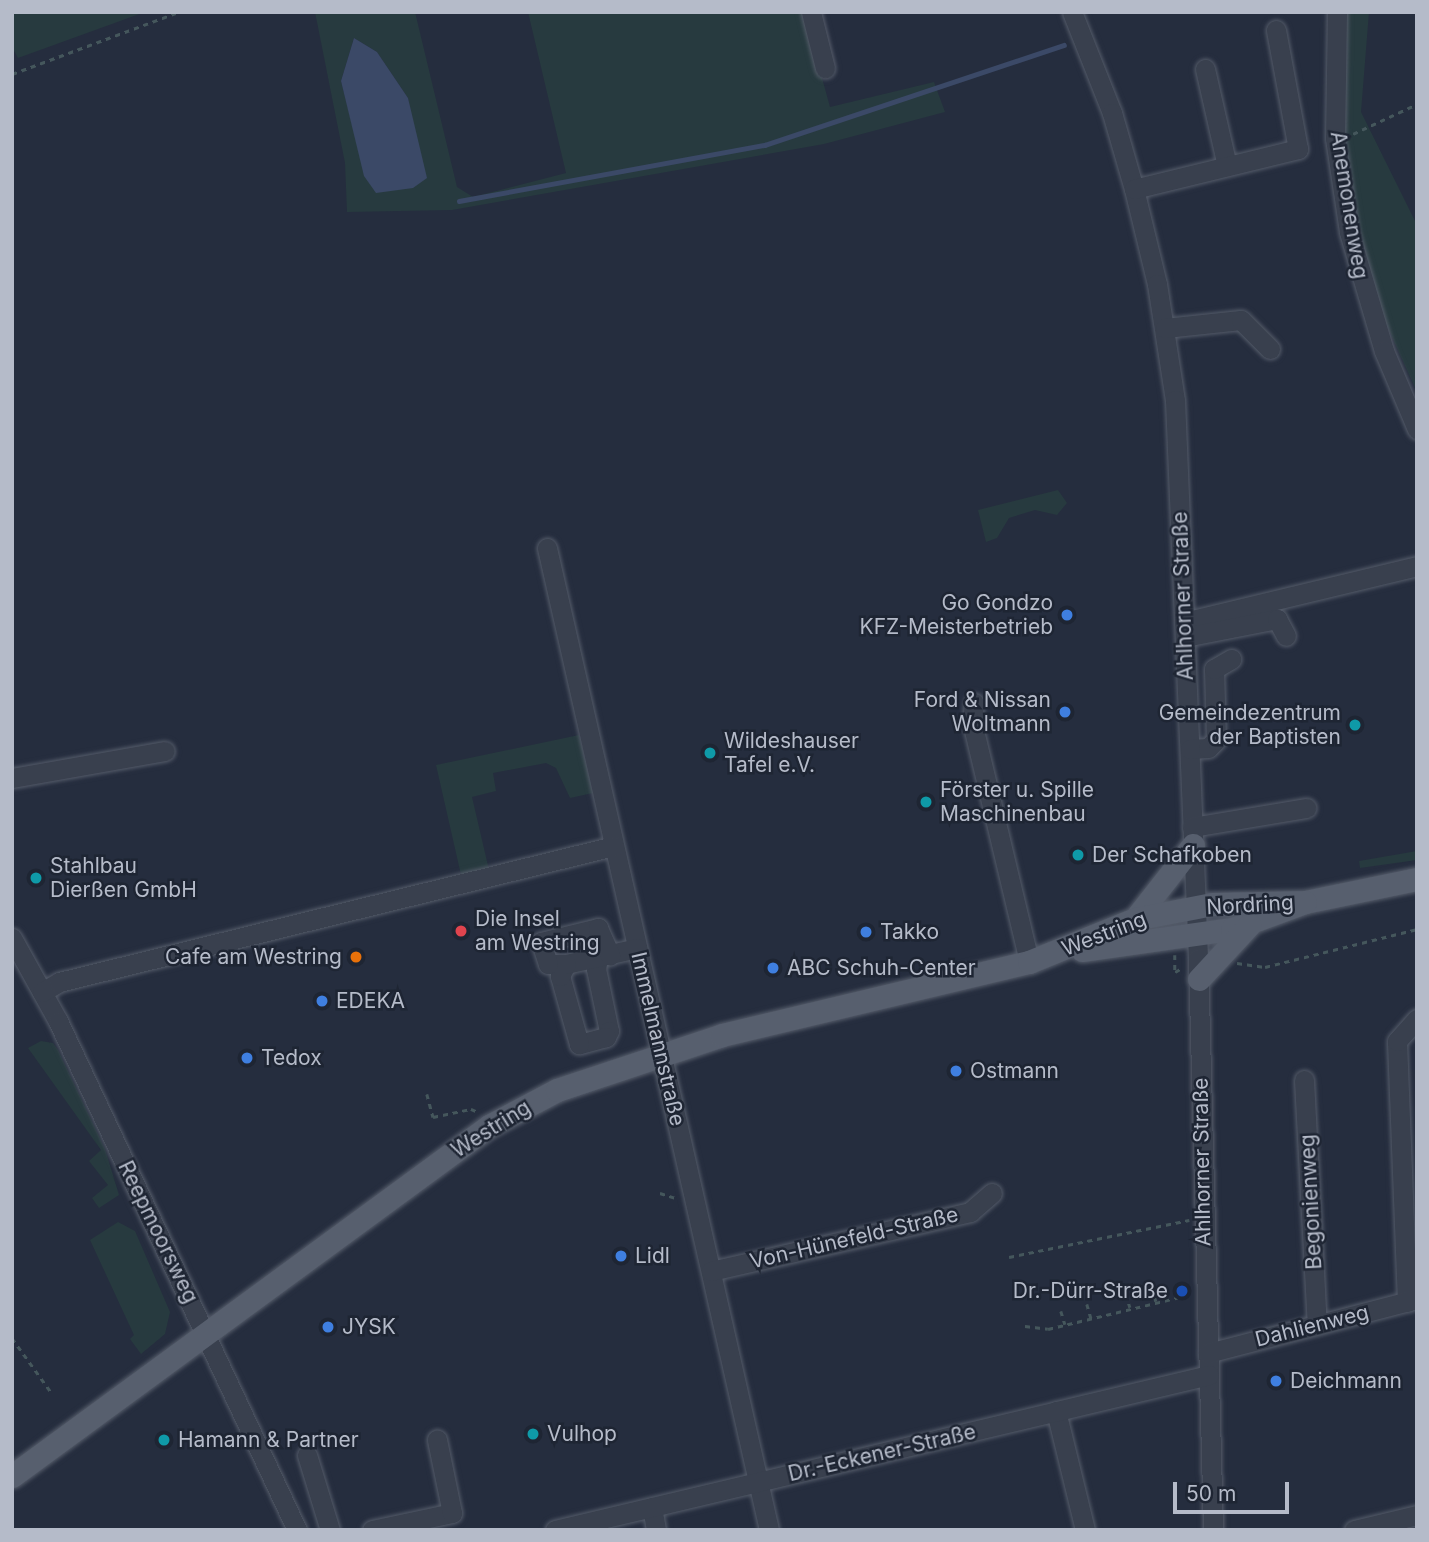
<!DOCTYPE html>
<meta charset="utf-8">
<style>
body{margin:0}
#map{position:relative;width:1429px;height:1542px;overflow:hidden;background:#252d3e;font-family:Inter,sans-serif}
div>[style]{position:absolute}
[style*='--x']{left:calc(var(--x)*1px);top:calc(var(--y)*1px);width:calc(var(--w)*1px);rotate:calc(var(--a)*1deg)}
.green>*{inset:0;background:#273a3f}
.water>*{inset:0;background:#3b4967}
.stream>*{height:4.5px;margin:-2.25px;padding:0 2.25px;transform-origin:2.25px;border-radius:2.25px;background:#3b4967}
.path>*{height:2.5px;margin-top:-1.25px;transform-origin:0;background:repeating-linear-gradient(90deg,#45575c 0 5px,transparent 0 10px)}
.roads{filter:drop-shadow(0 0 2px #545b69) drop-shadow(0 0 2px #545b69)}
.minor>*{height:19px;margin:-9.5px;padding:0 9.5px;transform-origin:9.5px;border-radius:9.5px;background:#39404e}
.major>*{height:23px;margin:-11.5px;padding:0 11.5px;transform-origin:11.5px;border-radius:11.5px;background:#575f6e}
.dots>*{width:19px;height:19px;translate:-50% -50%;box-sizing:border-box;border:4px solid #1e2533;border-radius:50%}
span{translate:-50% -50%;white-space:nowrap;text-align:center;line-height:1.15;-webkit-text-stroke:5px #1e2533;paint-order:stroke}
.street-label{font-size:21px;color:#b5bbc9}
.poi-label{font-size:21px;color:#b5bbc9}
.right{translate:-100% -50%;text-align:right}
.left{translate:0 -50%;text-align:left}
.frame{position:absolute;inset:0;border:14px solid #b5bbc9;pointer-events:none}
.scale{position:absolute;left:1173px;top:1482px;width:116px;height:32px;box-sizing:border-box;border:4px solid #b5bbc9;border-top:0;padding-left:9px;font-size:21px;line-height:24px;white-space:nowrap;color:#b5bbc9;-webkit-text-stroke:5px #1e2533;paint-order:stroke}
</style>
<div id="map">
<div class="green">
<div style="clip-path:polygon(12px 12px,145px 12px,18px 58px,12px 47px)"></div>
<div style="clip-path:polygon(evenodd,315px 12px,415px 12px,457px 187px,473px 197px,566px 173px,528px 12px,804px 12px,830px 107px,934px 82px,945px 112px,824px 144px,452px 210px,347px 212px,345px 163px,315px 12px,354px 38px,377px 52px,408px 98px,418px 149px,352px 124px,341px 81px,354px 38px)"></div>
<div style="clip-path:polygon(1344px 12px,1369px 12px,1361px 112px,1417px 225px,1417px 392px,1367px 282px,1339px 128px)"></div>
<div style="clip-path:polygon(1058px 490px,1067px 503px,1057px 515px,1035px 510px,1009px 518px,997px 538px,986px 542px,978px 510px)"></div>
<div style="clip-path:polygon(579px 735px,593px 793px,570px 798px,556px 768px,546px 763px,493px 773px,496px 791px,472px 797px,489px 870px,461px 875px,436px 765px)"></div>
<div style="clip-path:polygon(1417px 851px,1417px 860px,1360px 868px,1359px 861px)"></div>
<div style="clip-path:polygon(41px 1041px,53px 1043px,58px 1050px,105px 1149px,119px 1195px,99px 1208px,92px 1198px,108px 1185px,89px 1161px,101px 1150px,28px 1048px)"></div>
<div style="clip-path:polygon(118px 1222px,135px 1231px,170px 1312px,165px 1334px,141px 1354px,130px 1339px,134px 1335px,90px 1240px)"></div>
</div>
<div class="water">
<div style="clip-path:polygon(354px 38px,377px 52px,408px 98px,427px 178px,413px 188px,376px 193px,364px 176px,341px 81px)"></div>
</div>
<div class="stream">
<div style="--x:459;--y:201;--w:311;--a:-10.4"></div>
<div style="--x:765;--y:145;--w:315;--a:-18.5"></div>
</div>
<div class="path">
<div style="--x:12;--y:74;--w:178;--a:-20.4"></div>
<div style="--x:1353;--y:134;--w:71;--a:-25.1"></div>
<div style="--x:1175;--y:955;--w:17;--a:90"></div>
<div style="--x:1175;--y:972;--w:8;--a:-30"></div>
<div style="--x:1237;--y:963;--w:28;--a:8"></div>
<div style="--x:1265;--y:967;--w:157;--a:-14"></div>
<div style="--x:427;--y:1094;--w:24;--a:75"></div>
<div style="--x:433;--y:1117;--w:39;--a:-12"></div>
<div style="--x:471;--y:1109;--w:8;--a:23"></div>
<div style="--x:660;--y:1193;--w:16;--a:18"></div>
<div style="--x:1009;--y:1257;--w:184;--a:-11.6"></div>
<div style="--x:1152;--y:1288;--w:14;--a:73"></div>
<div style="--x:1126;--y:1294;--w:14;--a:73"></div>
<div style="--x:1087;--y:1304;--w:15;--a:74"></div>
<div style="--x:1061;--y:1311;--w:14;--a:73"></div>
<div style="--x:1025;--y:1326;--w:23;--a:7"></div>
<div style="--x:1048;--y:1329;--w:145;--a:-13.6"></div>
<div style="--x:12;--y:1338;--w:67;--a:54.2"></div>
</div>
<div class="roads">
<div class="minor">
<div style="--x:811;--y:12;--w:58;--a:76"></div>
<div style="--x:1072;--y:12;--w:109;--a:68.4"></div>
<div style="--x:1112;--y:113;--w:79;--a:73.9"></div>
<div style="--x:1134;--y:189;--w:98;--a:76.4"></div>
<div style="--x:1157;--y:284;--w:117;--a:81.2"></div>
<div style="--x:1175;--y:400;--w:558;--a:87.64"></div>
<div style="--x:1198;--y:958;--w:572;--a:88.5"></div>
<div style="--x:1337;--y:12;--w:126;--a:90.9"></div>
<div style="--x:1335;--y:138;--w:95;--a:81.5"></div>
<div style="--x:1349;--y:232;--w:124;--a:73.6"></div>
<div style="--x:1384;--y:351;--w:85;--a:67.1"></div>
<div style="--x:1205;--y:69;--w:99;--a:77.2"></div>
<div style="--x:1134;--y:189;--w:169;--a:-13.7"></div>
<div style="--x:1298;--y:149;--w:121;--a:-100.5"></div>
<div style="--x:1165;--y:328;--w:76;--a:-6"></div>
<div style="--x:1241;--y:320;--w:41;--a:45"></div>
<div style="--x:547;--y:548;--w:1007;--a:77.26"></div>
<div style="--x:1184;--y:622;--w:240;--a:-13.5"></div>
<div style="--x:1185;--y:637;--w:94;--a:-11.1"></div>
<div style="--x:1277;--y:619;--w:19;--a:62"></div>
<div style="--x:974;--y:703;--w:19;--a:96"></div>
<div style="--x:972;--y:722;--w:247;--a:76.6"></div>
<div style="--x:1190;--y:749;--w:18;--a:-3"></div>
<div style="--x:1208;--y:748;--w:11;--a:-45"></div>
<div style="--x:1216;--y:740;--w:71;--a:-91.6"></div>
<div style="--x:1214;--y:669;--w:20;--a:-30"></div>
<div style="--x:12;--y:778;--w:155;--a:-10"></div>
<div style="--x:1192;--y:827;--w:116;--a:-9.5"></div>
<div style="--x:12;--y:938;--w:95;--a:61"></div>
<div style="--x:58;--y:1021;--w:562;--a:64.85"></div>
<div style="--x:598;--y:957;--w:12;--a:99"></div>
<div style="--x:596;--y:969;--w:63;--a:78.2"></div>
<div style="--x:609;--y:1031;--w:7;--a:117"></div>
<div style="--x:606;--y:1037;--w:28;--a:165"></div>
<div style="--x:579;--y:1044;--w:71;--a:-105.6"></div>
<div style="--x:560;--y:976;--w:13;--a:-63"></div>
<div style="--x:566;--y:964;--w:73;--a:-12.7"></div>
<div style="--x:566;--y:964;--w:18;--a:180"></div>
<div style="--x:548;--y:964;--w:23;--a:-108"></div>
<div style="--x:541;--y:942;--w:59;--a:-13.8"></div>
<div style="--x:598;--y:928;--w:30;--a:66"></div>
<div style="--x:42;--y:992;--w:20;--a:-30"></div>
<div style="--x:59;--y:982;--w:571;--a:-13.77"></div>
<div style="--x:1304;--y:1080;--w:245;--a:87"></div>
<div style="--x:711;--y:1271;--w:266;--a:-12.8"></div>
<div style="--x:970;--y:1212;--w:29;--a:-41"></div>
<div style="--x:1407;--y:1302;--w:261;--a:-92.2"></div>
<div style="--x:1397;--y:1041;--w:30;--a:-48"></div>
<div style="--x:1208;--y:1353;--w:216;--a:-14.5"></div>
<div style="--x:1056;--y:1411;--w:122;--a:76.3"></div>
<div style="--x:307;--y:1455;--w:78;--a:73"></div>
<div style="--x:652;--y:1507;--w:23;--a:80"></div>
<div style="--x:372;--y:1530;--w:82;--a:-12"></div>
<div style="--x:452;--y:1513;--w:75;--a:-101.6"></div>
<div style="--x:555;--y:1530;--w:672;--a:-13.33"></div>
<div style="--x:1354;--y:1530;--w:65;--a:-13.4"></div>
</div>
<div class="major">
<div style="--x:1135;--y:919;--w:94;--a:-51.9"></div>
<div style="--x:1082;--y:950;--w:151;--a:-8"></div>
<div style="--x:1232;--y:929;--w:78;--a:-20.3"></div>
<div style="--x:1305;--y:902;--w:114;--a:-11.6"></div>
<div style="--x:1199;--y:979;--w:74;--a:-47.2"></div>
<div style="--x:12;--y:1476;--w:592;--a:-36.27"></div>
<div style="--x:489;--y:1126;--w:77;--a:-27.9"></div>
<div style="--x:557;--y:1090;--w:174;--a:-18.4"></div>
<div style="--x:722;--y:1035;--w:316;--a:-13.4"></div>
<div style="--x:1029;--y:962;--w:114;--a:-22.1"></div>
<div style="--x:1135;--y:919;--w:78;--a:-11"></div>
<div style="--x:1212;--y:904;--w:93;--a:-1.2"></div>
</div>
</div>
<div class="dots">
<div style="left:1067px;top:615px;background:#3f7fe0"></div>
<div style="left:1065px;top:712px;background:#3f7fe0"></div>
<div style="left:1355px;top:725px;background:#0f9aa8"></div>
<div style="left:710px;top:753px;background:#0f9aa8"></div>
<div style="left:926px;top:802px;background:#0f9aa8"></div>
<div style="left:1078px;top:855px;background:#0f9aa8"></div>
<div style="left:36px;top:878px;background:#0f9aa8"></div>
<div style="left:461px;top:931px;background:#e0444e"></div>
<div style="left:866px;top:932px;background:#3f7fe0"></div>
<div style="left:356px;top:957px;background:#e8710a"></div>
<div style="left:773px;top:968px;background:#3f7fe0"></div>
<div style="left:322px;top:1001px;background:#3f7fe0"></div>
<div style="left:247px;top:1058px;background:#3f7fe0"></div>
<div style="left:956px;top:1071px;background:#3f7fe0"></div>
<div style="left:621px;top:1256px;background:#3f7fe0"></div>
<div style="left:1182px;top:1291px;background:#1a4fb4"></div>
<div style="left:328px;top:1327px;background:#3f7fe0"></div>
<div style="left:1276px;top:1381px;background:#3f7fe0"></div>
<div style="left:533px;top:1434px;background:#0f9aa8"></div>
<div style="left:164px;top:1440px;background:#0f9aa8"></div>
</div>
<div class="street-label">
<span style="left:1349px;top:205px;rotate:81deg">Anemonenweg</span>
<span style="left:1183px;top:596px;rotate:-92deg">Ahlhorner Straße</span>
<span style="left:1250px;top:905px;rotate:-3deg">Nordring</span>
<span style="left:1104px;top:934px;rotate:-21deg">Westring</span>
<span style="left:658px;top:1039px;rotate:77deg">Immelmannstraße</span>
<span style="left:491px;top:1129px;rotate:-32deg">Westring</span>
<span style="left:1202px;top:1162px;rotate:-91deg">Ahlhorner Straße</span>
<span style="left:1311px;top:1202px;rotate:-93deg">Begonienweg</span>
<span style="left:158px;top:1232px;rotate:64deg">Reepmoorsweg</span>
<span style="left:854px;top:1238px;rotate:-13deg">Von-Hünefeld-Straße</span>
<span style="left:1312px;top:1326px;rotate:-14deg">Dahlienweg</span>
<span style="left:882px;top:1453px;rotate:-13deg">Dr.-Eckener-Straße</span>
</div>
<div class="poi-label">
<span class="right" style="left:1053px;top:615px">Go Gondzo<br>KFZ-Meisterbetrieb</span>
<span class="right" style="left:1051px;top:712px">Ford &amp; Nissan<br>Woltmann</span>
<span class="right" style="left:1341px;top:725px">Gemeindezentrum<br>der Baptisten</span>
<span class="left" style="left:724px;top:753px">Wildeshauser<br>Tafel e.V.</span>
<span class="left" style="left:940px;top:802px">Förster u. Spille<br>Maschinenbau</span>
<span class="left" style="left:1092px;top:855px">Der Schafkoben</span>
<span class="left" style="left:50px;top:878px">Stahlbau<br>Dierßen GmbH</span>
<span class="left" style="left:475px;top:931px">Die Insel<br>am Westring</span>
<span class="left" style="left:880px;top:932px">Takko</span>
<span class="right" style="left:342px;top:957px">Cafe am Westring</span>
<span class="left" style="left:787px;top:968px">ABC Schuh-Center</span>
<span class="left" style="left:336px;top:1001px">EDEKA</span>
<span class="left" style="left:261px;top:1058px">Tedox</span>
<span class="left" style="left:970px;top:1071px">Ostmann</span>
<span class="left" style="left:635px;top:1256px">Lidl</span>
<span class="right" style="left:1168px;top:1291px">Dr.-Dürr-Straße</span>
<span class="left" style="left:342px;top:1327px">JYSK</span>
<span class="left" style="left:1290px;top:1381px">Deichmann</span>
<span class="left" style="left:547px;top:1434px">Vulhop</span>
<span class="left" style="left:178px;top:1440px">Hamann &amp; Partner</span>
</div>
<div class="frame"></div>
<div class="scale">50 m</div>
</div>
